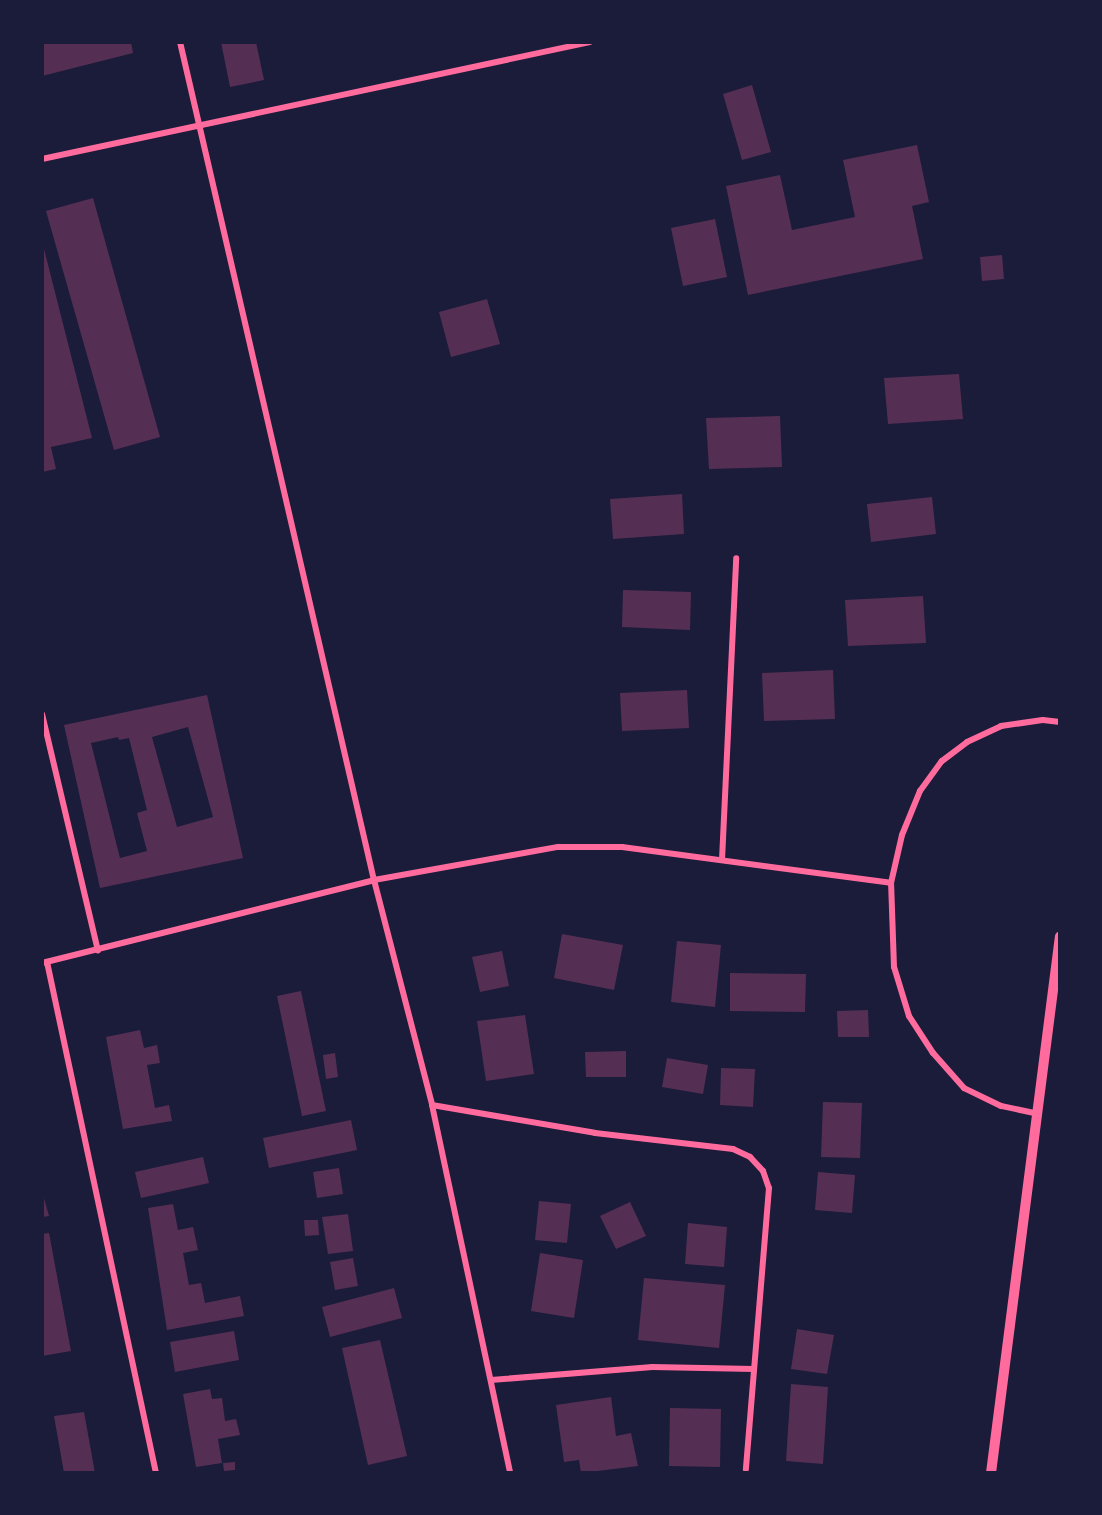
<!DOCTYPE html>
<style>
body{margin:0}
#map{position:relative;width:1102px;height:1515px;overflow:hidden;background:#1b1b3a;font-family:"IBM Plex Sans",sans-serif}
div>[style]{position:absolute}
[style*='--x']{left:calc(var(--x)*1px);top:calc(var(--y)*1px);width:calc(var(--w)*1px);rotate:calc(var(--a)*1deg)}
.building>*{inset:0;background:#542f53}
.minor>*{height:6px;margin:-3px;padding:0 3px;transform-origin:3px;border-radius:3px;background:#ff6b9d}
.tertiary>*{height:10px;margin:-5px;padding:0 5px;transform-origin:5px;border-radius:5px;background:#ff6b9d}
span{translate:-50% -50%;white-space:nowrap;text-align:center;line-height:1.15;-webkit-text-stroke:4.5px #1b1b3a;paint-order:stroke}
.frame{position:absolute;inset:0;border:44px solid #1b1b3a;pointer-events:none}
</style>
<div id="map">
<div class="building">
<div style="clip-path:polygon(42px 42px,131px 42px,133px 53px,42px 76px)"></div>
<div style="clip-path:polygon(221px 42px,256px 42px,264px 80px,230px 87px)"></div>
<div style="clip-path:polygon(752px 85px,771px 152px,742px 160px,723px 94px)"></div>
<div style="clip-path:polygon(917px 145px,929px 202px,912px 206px,923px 259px,748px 295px,726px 186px,780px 175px,792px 230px,855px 217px,843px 160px)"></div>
<div style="clip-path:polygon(93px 198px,160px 437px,114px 450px,46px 211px)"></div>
<div style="clip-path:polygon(715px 219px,727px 277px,683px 286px,671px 228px)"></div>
<div style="clip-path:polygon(42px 241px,92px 438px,51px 447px,56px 469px,42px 472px)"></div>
<div style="clip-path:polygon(1002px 255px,1004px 279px,982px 281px,980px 257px)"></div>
<div style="clip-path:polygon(487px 299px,500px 344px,451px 357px,439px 312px)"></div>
<div style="clip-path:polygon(959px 374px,963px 419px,888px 424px,884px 378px)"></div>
<div style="clip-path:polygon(780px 416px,782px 467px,709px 469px,706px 418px)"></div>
<div style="clip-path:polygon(682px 494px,684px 534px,613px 539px,610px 499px)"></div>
<div style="clip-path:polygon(932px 497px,936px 534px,871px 542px,867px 504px)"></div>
<div style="clip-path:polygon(623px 590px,691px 592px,690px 630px,622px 627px)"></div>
<div style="clip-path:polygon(923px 596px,926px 643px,848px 646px,845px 600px)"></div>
<div style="clip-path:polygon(833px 670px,835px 719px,764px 721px,762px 673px)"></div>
<div style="clip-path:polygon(687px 690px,689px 728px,622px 731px,620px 693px)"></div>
<div style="clip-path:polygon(evenodd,207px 695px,243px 858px,100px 888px,64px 725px,207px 695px,188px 727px,213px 817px,177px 827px,152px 737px,188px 727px,207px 695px,118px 737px,119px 740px,129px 738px,147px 810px,137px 813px,147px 851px,120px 858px,91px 743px,118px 737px)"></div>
<div style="clip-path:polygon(562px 934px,623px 945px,614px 990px,554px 978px)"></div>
<div style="clip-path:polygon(677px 941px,721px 945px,715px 1007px,671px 1002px)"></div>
<div style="clip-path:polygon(502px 951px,509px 986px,480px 992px,472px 957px)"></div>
<div style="clip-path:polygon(730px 973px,806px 974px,805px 1012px,730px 1011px)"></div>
<div style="clip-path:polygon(301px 991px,326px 1111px,302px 1116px,277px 996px)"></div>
<div style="clip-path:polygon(868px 1010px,869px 1037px,838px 1037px,837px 1011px)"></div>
<div style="clip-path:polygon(525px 1015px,534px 1074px,486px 1081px,477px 1021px)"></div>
<div style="clip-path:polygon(140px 1030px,144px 1048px,157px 1045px,160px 1063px,147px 1065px,155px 1108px,169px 1105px,172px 1121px,123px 1129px,106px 1037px)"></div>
<div style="clip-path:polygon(626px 1051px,626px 1077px,586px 1077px,585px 1052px)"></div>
<div style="clip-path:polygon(335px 1053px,338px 1077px,326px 1079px,323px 1055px)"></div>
<div style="clip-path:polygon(667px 1058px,708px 1065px,703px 1094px,662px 1087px)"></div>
<div style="clip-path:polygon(721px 1068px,755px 1069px,753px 1107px,720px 1105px)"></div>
<div style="clip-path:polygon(823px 1102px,862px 1103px,860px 1158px,821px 1157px)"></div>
<div style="clip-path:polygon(351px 1120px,357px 1150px,269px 1168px,263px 1138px)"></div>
<div style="clip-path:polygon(203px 1157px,209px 1183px,141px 1198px,135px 1172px)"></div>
<div style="clip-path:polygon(339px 1168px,343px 1194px,317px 1198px,313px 1172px)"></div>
<div style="clip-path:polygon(818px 1172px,855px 1175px,852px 1213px,815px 1210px)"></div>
<div style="clip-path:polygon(42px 1191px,49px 1216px,42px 1217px)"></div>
<div style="clip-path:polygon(539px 1201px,571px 1204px,567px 1243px,535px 1240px)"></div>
<div style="clip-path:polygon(630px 1202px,646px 1236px,616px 1249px,600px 1216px)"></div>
<div style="clip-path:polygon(173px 1204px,178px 1230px,193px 1227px,198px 1250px,183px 1253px,189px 1285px,201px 1283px,205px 1303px,240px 1296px,244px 1316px,167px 1330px,148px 1208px)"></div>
<div style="clip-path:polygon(348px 1214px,353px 1251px,328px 1254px,322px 1217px)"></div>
<div style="clip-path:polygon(304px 1220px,318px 1220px,319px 1235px,305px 1236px)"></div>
<div style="clip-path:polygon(688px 1223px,727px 1227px,724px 1267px,685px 1264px)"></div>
<div style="clip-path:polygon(49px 1233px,71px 1351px,42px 1356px,42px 1234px)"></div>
<div style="clip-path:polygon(540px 1253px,583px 1260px,574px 1318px,531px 1311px)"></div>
<div style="clip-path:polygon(353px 1258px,358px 1286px,335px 1290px,330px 1262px)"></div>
<div style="clip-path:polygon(644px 1278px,725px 1285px,719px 1348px,638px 1340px)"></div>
<div style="clip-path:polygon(394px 1288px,402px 1318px,330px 1337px,322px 1307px)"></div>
<div style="clip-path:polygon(797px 1329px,834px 1335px,827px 1374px,791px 1369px)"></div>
<div style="clip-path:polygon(234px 1331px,239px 1360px,175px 1372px,170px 1342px)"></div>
<div style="clip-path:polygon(380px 1340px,407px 1456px,368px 1465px,342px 1348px)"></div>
<div style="clip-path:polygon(791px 1384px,828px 1387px,823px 1464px,786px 1461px)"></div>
<div style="clip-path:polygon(210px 1389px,212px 1399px,222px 1398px,225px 1421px,236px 1419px,240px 1435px,218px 1439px,222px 1463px,196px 1467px,183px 1394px)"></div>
<div style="clip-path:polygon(611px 1397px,616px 1436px,631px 1433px,638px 1466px,581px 1473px,579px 1460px,564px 1462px,556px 1405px)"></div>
<div style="clip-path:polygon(670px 1408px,721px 1409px,720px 1467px,669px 1466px)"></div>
<div style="clip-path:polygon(84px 1412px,95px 1473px,64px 1473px,54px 1416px)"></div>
<div style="clip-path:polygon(235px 1462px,235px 1470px,224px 1471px,223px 1463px)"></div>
</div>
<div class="minor">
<div style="--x:180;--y:42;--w:860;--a:76.97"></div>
<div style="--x:374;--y:880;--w:232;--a:75.5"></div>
<div style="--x:432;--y:1105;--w:376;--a:78"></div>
<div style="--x:42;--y:159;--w:560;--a:-12.05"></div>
<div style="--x:42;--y:714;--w:243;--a:76.7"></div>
<div style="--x:722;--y:860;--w:302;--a:-87.3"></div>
<div style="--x:47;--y:962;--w:522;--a:77.96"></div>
<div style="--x:42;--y:963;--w:342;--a:-14"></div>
<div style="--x:374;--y:880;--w:187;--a:-10.2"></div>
<div style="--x:558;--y:847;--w:64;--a:0"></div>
<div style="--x:622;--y:847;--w:271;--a:7.6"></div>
<div style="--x:432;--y:1105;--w:165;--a:9.7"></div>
<div style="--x:595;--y:1133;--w:139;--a:6.6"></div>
<div style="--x:733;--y:1149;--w:19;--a:25"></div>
<div style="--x:750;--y:1157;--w:19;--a:47"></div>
<div style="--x:763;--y:1171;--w:18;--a:71"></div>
<div style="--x:769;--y:1188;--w:282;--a:94.7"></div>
<div style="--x:1039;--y:1114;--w:39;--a:-168"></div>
<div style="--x:1001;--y:1106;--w:41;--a:-154.1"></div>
<div style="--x:964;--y:1088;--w:47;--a:-131.5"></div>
<div style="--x:933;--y:1053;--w:44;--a:-123"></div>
<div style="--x:909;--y:1016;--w:51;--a:-107"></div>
<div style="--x:894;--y:967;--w:84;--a:-92"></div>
<div style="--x:891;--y:883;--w:49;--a:-77.1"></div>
<div style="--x:902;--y:835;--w:48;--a:-67.8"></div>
<div style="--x:920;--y:791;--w:37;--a:-54"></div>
<div style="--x:942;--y:761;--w:31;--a:-37"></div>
<div style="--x:967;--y:742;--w:38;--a:-25"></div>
<div style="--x:1001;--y:726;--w:42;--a:-8.1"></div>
<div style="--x:1043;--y:720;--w:17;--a:7"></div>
<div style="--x:491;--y:1380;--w:162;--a:-4.6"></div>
<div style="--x:652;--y:1367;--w:102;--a:1.1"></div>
</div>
<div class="tertiary">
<div style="--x:991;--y:1473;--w:541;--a:-82.68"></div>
</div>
<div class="frame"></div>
</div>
